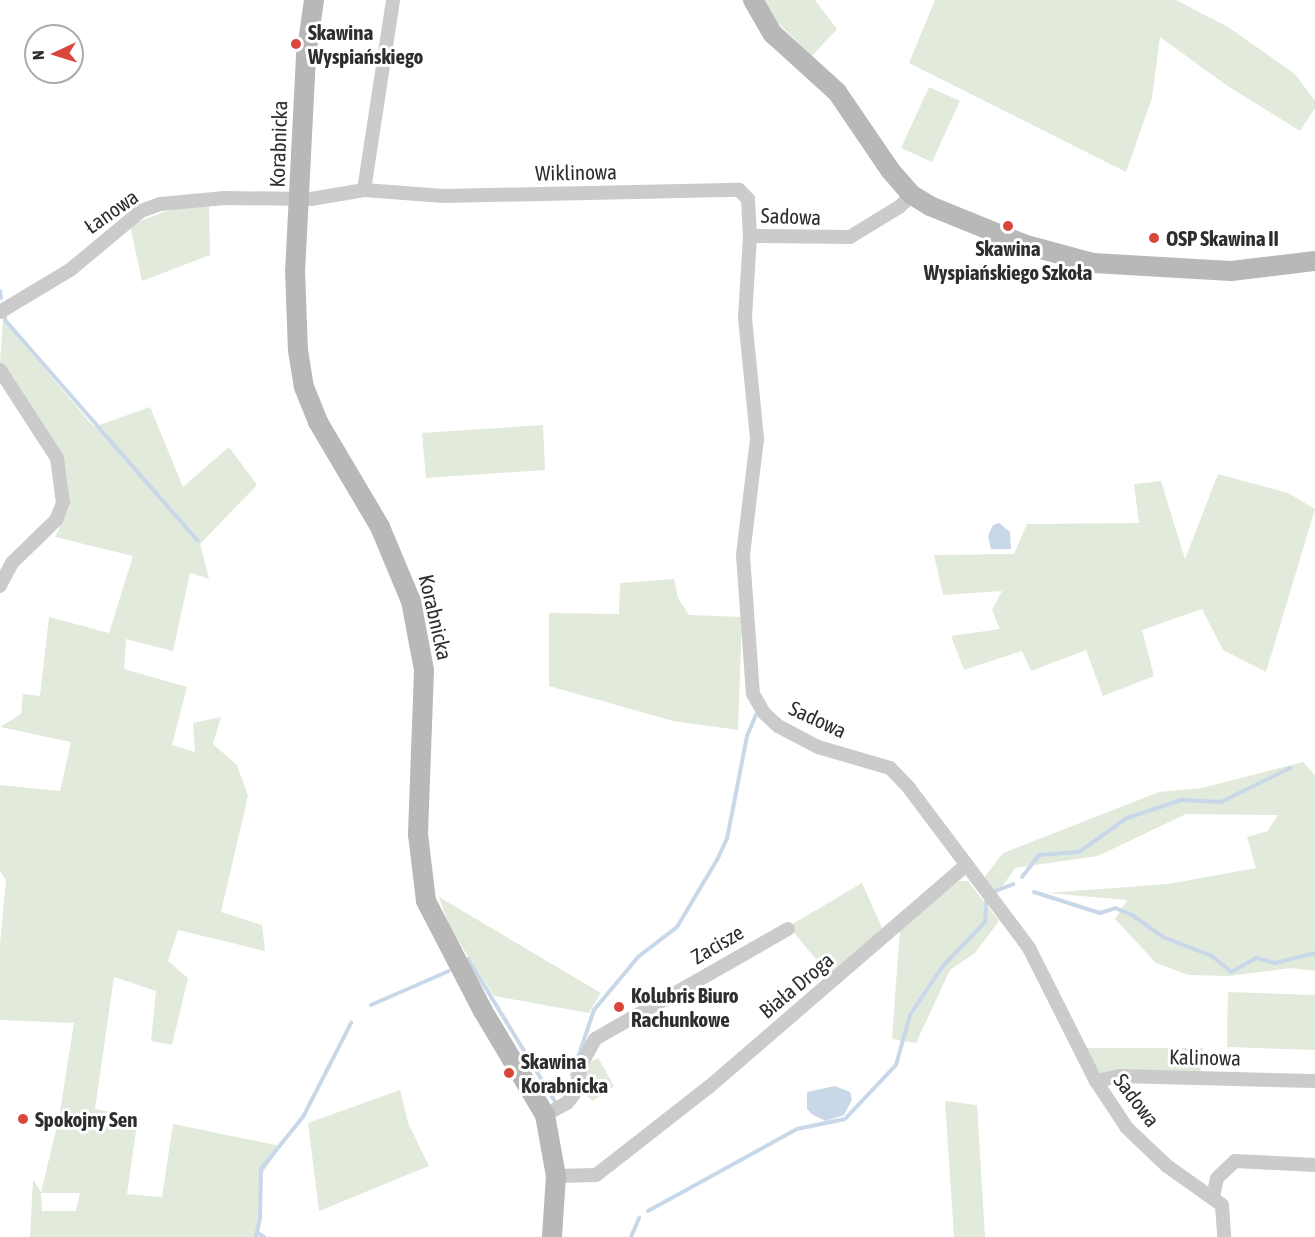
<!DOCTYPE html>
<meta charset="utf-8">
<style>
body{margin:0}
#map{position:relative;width:1315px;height:1237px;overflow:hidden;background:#fff;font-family:"Asap Condensed",sans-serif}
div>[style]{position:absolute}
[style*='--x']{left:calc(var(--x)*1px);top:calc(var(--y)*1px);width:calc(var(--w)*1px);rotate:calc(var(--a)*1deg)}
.green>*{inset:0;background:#e2eadc}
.water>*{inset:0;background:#c9d8e9}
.stream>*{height:4px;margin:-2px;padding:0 2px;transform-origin:2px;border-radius:2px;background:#c9d8e9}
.street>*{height:14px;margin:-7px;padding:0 7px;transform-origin:7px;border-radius:7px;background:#cbcbcb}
.secondary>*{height:20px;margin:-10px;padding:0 10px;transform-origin:10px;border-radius:10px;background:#b8b8b8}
.dots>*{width:16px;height:16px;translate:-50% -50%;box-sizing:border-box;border:3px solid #fff;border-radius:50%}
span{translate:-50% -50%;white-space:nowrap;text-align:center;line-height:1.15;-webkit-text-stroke:6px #fff;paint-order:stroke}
.poi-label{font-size:21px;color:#2e2e2e;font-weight:700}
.left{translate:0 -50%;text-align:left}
.street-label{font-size:21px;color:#2e2e2e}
.north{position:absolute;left:24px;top:24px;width:60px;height:60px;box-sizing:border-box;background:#fff;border:2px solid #ababab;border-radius:50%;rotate:266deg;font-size:16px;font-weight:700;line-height:24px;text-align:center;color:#2e2e2e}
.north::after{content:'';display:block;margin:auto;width:21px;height:27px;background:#d9463b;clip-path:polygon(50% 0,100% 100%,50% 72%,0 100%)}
</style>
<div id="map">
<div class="green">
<div style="clip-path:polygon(763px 0,815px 0,837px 29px,812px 56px,775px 20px)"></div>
<div style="clip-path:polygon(935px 0,1176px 0,1228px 27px,1295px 74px,1315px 101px,1315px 108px,1300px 131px,1226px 85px,1160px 37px,1152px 98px,1126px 172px,909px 63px)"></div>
<div style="clip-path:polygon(929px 87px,960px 101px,932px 162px,901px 148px)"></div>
<div style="clip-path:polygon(209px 204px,210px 255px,142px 281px,130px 225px,169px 210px)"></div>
<div style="clip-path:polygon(evenodd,3px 320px,94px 427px,150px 407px,183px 487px,229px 447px,257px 485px,200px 544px,209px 579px,190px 573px,173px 651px,126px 639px,124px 669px,187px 687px,172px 745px,195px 752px,193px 723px,221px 717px,213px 744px,237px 765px,248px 796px,221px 912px,262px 925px,265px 951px,178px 930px,168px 961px,188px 978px,172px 1045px,151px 1041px,156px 991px,114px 977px,95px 1109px,138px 1117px,127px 1194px,162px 1197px,173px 1124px,281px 1146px,262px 1174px,258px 1237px,30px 1237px,33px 1180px,41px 1192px,59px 1118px,74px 1023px,0 1020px,0 944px,6px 880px,0 871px,0 785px,60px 791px,71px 742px,0 727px,21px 714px,23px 694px,40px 696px,49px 617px,109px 633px,133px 556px,55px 537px,70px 507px,66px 473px,55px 445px,0 363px,3px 320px,41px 1193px,80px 1193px,76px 1211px,42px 1211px,41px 1193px)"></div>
<div style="clip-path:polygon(543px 425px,545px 470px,426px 478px,422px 433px)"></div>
<div style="clip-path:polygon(1218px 474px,1288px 493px,1315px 509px,1266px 672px,1223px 650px,1202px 609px,1142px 630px,1154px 676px,1103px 696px,1086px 650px,1031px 671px,1022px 651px,964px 670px,951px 636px,1000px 629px,992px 610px,1002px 591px,943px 595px,934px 555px,1014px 554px,1027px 524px,1139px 523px,1134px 484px,1161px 481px,1185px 559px)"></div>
<div style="clip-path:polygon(674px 579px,678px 598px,689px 615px,742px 617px,738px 730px,673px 721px,549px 686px,549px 613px,619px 614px,620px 583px)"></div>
<div style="clip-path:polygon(1303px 762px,1315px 775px,1315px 971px,1291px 968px,1229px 976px,1189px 975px,1156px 963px,1115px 919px,1127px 900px,1047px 893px,1168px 884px,1256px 868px,1247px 837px,1268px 831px,1278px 815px,1186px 814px,1098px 856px,1015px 868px,997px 894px,983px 879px,1003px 853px,1159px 792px,1202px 788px)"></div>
<div style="clip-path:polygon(959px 881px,968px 881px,999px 921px,975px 953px,950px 970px,916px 1043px,892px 1039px,900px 929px)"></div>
<div style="clip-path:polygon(862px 883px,884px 932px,830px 977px,789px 926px)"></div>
<div style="clip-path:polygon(439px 897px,601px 993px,589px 1013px,494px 996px,451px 930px)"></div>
<div style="clip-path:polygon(1228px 992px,1315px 995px,1315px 1050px,1227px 1047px)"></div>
<div style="clip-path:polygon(1086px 1048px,1203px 1048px,1200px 1075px,1100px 1073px)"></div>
<div style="clip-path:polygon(598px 1058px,614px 1086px,593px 1101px,580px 1091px,587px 1064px)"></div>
<div style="clip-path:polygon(400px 1090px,408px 1123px,429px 1166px,319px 1211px,308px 1123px)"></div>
<div style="clip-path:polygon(945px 1101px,977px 1105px,985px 1237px,954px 1237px)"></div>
</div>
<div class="water">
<div style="clip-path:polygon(999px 523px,1010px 532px,1011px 549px,991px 549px,988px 536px,993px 525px)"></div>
<div style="clip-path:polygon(835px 1086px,850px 1092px,852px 1100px,844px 1115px,826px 1121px,813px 1115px,807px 1109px,807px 1092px)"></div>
</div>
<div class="stream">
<div style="--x:0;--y:291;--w:7;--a:82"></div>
<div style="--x:5;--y:314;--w:6;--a:90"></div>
<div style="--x:5;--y:320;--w:293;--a:48.9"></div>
<div style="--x:1022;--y:877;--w:28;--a:-52"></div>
<div style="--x:1039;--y:855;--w:40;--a:-4.3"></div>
<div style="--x:1079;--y:852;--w:59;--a:-35.3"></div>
<div style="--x:1127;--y:818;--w:57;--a:-18.4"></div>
<div style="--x:1181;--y:800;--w:40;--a:2.9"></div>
<div style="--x:1221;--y:802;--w:77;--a:-26.2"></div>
<div style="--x:1034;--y:892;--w:69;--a:17.7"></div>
<div style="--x:1100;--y:913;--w:16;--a:-18"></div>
<div style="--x:1115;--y:908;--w:18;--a:22"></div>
<div style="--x:1132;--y:915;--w:38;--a:35"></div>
<div style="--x:1163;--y:937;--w:53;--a:21.2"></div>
<div style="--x:1212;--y:956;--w:25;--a:40"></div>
<div style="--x:1231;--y:972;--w:29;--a:-29"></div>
<div style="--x:1256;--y:958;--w:20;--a:15"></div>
<div style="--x:1275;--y:963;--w:41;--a:-14"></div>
<div style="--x:990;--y:893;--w:25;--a:-21"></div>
<div style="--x:466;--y:961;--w:3;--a:-45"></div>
<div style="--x:468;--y:959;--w:169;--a:58.6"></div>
<div style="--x:371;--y:1005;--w:85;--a:-23.6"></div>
<div style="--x:572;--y:1075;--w:69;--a:-71.3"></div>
<div style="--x:594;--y:1010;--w:69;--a:-50.3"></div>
<div style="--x:638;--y:957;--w:49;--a:-37.6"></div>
<div style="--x:677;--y:927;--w:78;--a:-59.2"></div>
<div style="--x:717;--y:860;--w:23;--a:-65"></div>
<div style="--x:727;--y:839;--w:105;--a:-79"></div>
<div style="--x:747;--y:736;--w:23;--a:-67"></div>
<div style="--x:648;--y:1211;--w:170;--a:-28.8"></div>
<div style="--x:797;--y:1129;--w:49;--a:-11.8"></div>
<div style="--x:845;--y:1119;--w:74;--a:-46.6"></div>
<div style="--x:896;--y:1065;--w:52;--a:-74.4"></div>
<div style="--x:910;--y:1015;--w:58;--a:-56.3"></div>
<div style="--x:942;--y:967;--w:62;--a:-46.3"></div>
<div style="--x:985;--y:922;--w:26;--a:-86"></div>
<div style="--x:258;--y:1233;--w:7;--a:34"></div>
<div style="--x:256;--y:1237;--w:19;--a:-78"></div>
<div style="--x:260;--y:1218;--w:49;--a:-88.8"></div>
<div style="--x:261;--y:1169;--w:67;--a:-51.1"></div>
<div style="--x:303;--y:1117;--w:106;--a:-62.9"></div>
<div style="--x:631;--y:1237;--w:21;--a:-67"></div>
</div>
<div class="street">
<div style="--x:364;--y:190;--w:80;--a:4.3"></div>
<div style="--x:444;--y:196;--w:295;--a:-1.2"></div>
<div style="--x:739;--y:190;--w:13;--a:45"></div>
<div style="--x:748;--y:199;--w:37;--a:87"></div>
<div style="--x:912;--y:195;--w:18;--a:137"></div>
<div style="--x:899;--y:207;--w:57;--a:148.5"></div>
<div style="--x:850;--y:237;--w:100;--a:-179.4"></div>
<div style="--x:750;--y:236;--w:82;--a:93.5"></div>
<div style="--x:745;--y:318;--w:122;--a:84.3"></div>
<div style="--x:757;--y:439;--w:117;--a:96.9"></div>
<div style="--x:743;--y:555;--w:139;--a:85.9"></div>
<div style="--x:753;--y:694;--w:22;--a:60"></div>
<div style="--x:764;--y:713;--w:19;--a:43"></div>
<div style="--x:778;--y:726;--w:45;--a:27.7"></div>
<div style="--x:818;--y:747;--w:75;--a:16.3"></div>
<div style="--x:890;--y:768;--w:28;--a:46"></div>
<div style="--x:909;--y:788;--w:200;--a:53.1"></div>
<div style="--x:1029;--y:948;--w:149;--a:63.3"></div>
<div style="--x:1096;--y:1081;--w:56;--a:56.6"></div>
<div style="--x:1127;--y:1128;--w:55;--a:43.5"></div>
<div style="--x:1167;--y:1166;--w:67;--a:35.3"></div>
<div style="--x:1222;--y:1205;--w:32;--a:86"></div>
<div style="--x:0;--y:312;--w:82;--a:-31"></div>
<div style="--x:70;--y:270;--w:92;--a:-39.7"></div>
<div style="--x:141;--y:211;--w:20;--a:-20"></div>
<div style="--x:160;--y:204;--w:65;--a:-5.3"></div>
<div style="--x:225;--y:198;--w:86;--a:0.7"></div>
<div style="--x:311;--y:199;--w:54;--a:-9.6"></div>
<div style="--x:364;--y:190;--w:192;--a:-81.3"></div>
<div style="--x:0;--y:370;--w:105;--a:57.1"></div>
<div style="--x:57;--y:458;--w:45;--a:82.4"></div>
<div style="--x:63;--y:503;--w:18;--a:112"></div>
<div style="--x:56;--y:520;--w:62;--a:135.7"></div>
<div style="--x:12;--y:563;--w:26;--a:118"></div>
<div style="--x:1096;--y:1081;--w:25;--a:-12"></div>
<div style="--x:1120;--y:1076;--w:195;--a:1.5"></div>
<div style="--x:545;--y:1115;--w:25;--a:-29"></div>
<div style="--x:567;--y:1103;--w:11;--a:-52"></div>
<div style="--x:574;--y:1094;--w:34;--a:-75"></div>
<div style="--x:583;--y:1061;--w:25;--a:-61"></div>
<div style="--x:595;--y:1039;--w:222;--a:-29.7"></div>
<div style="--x:556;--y:1176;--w:40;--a:-1.4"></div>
<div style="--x:596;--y:1175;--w:16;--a:-38"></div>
<div style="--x:609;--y:1165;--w:127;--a:-38"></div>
<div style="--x:709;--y:1087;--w:340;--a:-40.8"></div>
<div style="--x:1213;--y:1196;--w:18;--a:-77"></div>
<div style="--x:1217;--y:1178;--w:25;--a:-43"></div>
<div style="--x:1235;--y:1161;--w:80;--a:2.9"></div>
</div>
<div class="secondary">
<div style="--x:314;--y:0;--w:57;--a:98.1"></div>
<div style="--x:306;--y:56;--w:214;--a:92.9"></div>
<div style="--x:295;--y:270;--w:80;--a:87.9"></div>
<div style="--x:298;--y:350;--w:37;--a:81"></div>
<div style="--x:304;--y:387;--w:38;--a:68"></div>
<div style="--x:318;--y:422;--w:122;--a:59.4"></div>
<div style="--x:380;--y:527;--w:80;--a:67.3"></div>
<div style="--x:411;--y:601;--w:70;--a:79.3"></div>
<div style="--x:424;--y:670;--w:164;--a:92.1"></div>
<div style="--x:418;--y:834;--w:67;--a:83.2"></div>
<div style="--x:426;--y:901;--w:124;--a:62.6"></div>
<div style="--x:483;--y:1011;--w:121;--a:59.2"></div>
<div style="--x:545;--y:1115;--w:62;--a:79.8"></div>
<div style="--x:556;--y:1176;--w:61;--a:93.8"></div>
<div style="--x:753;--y:0;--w:39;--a:60"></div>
<div style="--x:773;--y:34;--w:86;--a:42.2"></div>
<div style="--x:837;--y:92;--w:94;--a:55.8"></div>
<div style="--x:890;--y:170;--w:33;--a:49"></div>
<div style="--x:912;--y:195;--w:21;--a:31"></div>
<div style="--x:930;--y:206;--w:104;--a:22.1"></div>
<div style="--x:1026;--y:245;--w:69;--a:15"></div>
<div style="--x:1093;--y:263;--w:138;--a:3.3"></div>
<div style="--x:1231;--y:271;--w:85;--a:-6.8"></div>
</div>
<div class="dots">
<div style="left:296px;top:44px;background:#d9463b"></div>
<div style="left:1008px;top:226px;background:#d9463b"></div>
<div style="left:1154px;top:238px;background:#d9463b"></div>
<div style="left:619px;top:1007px;background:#d9463b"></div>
<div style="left:509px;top:1073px;background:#d9463b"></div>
<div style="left:23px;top:1119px;background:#d9463b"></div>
</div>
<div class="poi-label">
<span class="left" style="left:308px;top:44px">Skawina<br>Wyspiańskiego</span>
<span class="left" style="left:1166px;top:238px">OSP Skawina II</span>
<span style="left:1008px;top:260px">Skawina<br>Wyspiańskiego Szkoła</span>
<span class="left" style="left:631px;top:1007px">Kolubris Biuro<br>Rachunkowe</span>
<span class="left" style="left:521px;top:1073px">Skawina<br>Korabnicka</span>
<span class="left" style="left:35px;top:1119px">Spokojny Sen</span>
</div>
<div class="street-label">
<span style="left:278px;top:144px;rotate:-88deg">Korabnicka</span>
<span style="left:576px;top:172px;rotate:-1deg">Wiklinowa</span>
<span style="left:111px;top:211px;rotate:-35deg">Łanowa</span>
<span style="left:791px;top:216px;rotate:2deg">Sadowa</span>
<span style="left:436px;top:617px;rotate:77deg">Korabnicka</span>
<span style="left:818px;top:719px;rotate:25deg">Sadowa</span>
<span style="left:717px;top:944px;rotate:-30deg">Zacisze</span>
<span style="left:796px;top:985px;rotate:-40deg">Biała Droga</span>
<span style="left:1205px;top:1057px;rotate:1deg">Kalinowa</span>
<span style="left:1137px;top:1100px;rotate:53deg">Sadowa</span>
</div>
<div class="north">N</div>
</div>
